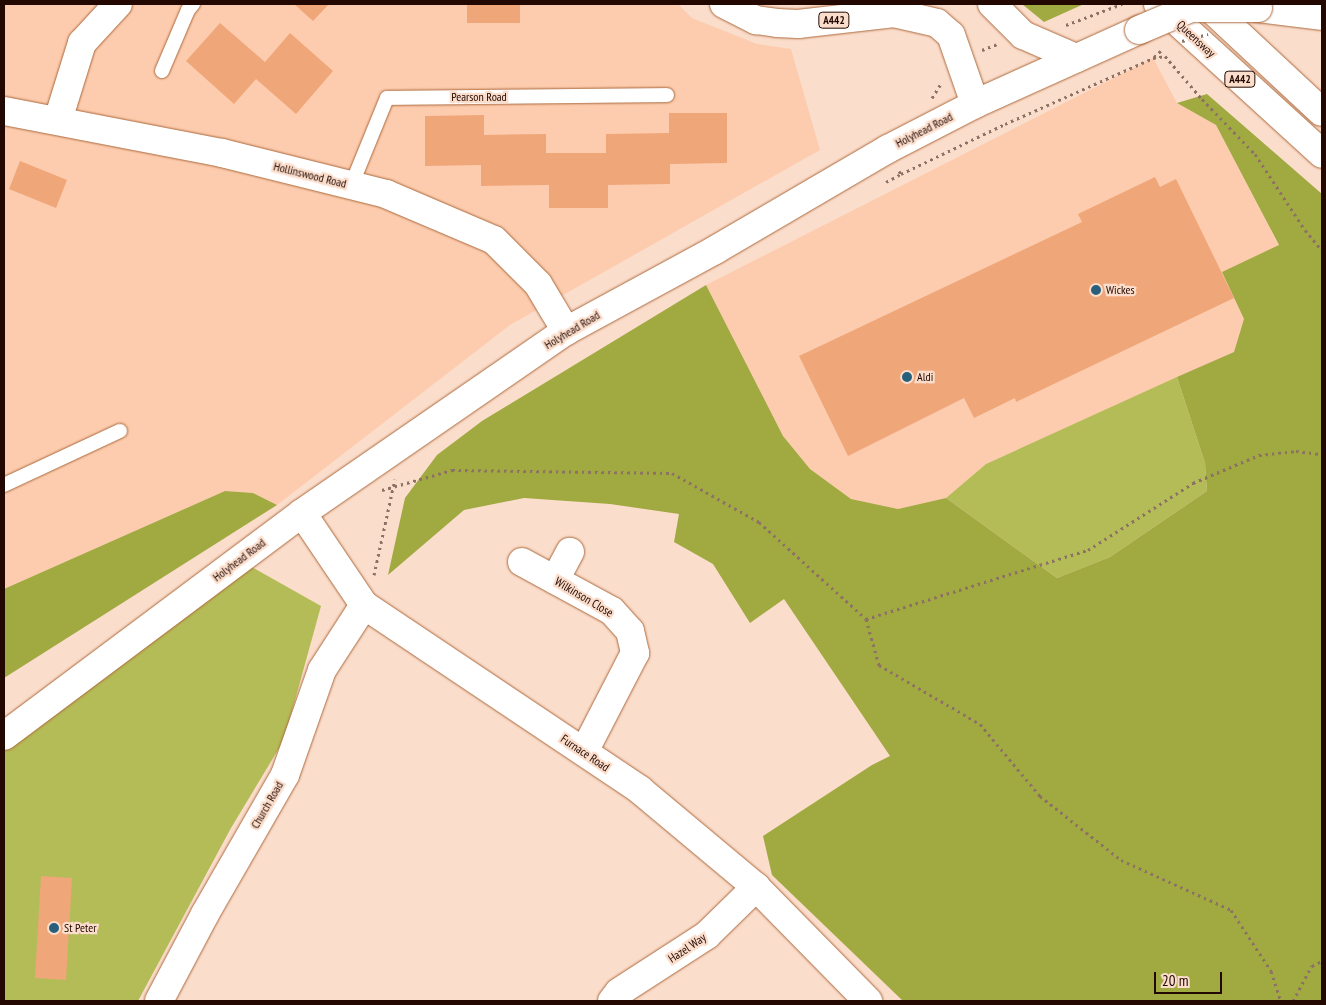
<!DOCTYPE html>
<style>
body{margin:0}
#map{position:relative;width:1326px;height:1005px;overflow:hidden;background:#fbddcb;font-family:"PT Sans Narrow",sans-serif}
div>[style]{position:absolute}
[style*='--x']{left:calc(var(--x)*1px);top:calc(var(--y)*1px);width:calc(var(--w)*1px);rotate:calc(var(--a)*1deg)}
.built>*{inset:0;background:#fdccae}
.green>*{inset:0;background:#b4bc57}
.forest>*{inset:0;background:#a1a941}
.building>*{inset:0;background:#efa679}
.path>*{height:3px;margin-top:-1.5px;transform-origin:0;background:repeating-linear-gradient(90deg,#8d7164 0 2.5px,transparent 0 6.5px)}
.roads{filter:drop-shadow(0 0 1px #ac693c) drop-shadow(0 0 1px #ac693c)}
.lane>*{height:14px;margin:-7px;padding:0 7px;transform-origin:7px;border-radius:7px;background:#fff}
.street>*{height:28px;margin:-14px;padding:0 14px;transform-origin:14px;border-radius:14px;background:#fff}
.secondary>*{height:28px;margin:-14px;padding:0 14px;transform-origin:14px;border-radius:14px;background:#fff}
.highway>*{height:28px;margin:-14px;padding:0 14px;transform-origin:14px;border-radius:14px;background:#fff}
.path-bridge>*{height:3px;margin-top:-1.5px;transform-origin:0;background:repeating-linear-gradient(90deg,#8d7164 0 2.5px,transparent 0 6.5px)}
.bridges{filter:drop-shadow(0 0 1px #ac693c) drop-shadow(0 0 1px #ac693c)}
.secondary-bridge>*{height:28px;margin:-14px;padding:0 14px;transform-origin:14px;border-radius:14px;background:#fff}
.dots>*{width:14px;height:14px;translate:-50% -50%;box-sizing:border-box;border:2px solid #fbddcb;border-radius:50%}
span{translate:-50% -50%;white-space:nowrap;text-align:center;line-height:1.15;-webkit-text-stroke:4.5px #fbddcb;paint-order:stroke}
.shield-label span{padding:1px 4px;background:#fbddcb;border:1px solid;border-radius:4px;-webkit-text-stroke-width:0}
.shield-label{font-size:11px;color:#220800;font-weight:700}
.street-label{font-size:12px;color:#220800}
.poi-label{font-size:12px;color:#220800}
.left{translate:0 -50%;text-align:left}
.frame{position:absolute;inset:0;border:5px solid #220800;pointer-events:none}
.scale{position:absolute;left:1154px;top:972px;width:68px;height:22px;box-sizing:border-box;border:2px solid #220800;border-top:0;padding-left:6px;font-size:15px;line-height:18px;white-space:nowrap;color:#220800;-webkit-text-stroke:4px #fbddcb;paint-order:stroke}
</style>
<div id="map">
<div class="built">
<div style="clip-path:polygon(4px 4px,678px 4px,692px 18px,757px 44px,791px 49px,820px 150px,510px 325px,277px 505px,253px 493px,225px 491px,4px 589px)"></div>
<div style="clip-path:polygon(1153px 58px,1177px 103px,1216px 125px,1279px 246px,1222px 272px,1244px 319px,1234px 352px,986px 464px,946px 498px,898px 509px,851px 499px,810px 469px,783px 436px,706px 285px)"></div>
</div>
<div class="green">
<div style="clip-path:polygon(1177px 377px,1205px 463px,1207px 491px,1110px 557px,1057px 578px,946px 498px,986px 464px)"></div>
<div style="clip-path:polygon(250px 566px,321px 606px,284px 740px,231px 828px,138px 1001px,4px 1001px,4px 747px)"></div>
</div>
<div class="forest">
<div style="clip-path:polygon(1022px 4px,1084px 4px,1044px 22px)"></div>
<div style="clip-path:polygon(1207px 94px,1322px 194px,1322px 1001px,903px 1001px,772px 875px,763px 836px,872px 765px,890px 756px,784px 599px,750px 623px,713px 564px,674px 542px,679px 514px,610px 504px,524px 498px,464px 510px,388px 575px,405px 498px,437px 455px,482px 421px,706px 285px,783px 436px,810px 469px,851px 499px,898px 509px,946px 498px,1057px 578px,1110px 557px,1207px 491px,1205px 463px,1177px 377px,1234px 352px,1244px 319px,1222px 272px,1279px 245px,1216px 125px,1177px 103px)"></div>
<div style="clip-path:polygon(225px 491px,253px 493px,277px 505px,4px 678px,4px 589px)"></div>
</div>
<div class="building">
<div style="clip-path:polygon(294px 4px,329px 4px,313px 21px)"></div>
<div style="clip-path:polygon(467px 4px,520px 4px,520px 23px,467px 23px)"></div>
<div style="clip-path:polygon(220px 23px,265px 62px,290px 33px,333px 71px,296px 114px,256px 79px,234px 104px,186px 61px)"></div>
<div style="clip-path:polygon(669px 113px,727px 113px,727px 163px,670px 164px,670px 184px,608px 185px,608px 208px,549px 208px,549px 185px,481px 186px,481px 165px,425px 166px,425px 116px,484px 115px,484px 135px,546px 134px,546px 153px,606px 153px,606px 134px,669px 133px)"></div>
<div style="clip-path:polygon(20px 161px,67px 180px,56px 208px,9px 189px)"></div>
<div style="clip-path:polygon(1155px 177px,1160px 187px,1176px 179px,1234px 298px,1016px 402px,1015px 398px,974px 418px,964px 398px,848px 456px,799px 356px,1082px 222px,1078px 214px)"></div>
<div style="clip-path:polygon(41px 876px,72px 878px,66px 980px,35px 978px)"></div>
</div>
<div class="path">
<div style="--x:1066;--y:25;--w:60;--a:-20.6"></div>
<div style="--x:982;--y:50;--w:17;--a:-21"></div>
<div style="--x:1154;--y:57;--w:12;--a:-42"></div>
<div style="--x:932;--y:98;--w:19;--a:-58"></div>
<div style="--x:899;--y:171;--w:4;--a:56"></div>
<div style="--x:901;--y:174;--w:115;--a:-25.7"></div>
<div style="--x:1005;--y:124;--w:162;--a:-24"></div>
<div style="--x:1153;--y:58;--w:12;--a:-9"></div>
<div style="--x:1165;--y:56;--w:57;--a:49.3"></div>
<div style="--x:1202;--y:99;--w:76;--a:46.1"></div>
<div style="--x:1255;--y:154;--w:91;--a:56.7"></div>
<div style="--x:1305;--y:230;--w:26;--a:50"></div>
<div style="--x:886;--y:182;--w:17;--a:-28"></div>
<div style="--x:382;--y:490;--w:73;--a:-15.9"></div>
<div style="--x:452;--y:470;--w:220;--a:0.8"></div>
<div style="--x:672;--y:473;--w:100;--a:29.4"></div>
<div style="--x:759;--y:522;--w:144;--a:42.2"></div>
<div style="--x:866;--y:619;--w:232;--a:-17.3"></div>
<div style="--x:1088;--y:550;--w:125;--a:-32.5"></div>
<div style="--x:1193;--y:483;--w:72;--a:-23"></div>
<div style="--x:1259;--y:455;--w:37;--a:-6"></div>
<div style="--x:1296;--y:451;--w:26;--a:7"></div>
<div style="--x:374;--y:575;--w:98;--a:-77.7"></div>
<div style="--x:866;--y:619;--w:48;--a:74.2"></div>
<div style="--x:879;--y:665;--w:117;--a:30.3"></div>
<div style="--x:980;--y:724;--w:94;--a:50.2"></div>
<div style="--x:1040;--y:796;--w:103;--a:38.3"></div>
<div style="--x:1121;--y:860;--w:121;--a:24.4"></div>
<div style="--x:1231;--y:910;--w:73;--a:56.7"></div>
<div style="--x:1271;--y:971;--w:32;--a:72"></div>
<div style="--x:1293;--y:1001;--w:40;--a:-62"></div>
<div style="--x:1312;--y:966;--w:11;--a:-27"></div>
</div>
<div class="roads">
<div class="lane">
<div style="--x:162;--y:71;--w:66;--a:-66.9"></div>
<div style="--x:188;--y:10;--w:8;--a:-50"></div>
<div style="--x:351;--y:186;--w:95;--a:-67.8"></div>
<div style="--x:387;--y:98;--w:280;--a:-0.6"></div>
<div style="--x:4;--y:485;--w:128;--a:-25"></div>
</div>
<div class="street">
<div style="--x:4;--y:111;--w:222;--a:10.9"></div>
<div style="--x:222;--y:153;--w:169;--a:14"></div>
<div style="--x:386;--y:194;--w:117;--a:23.1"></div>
<div style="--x:494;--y:240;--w:62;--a:45"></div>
<div style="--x:538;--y:284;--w:55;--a:59.2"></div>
<div style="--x:58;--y:120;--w:81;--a:-72.7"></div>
<div style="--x:82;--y:43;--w:53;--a:-47.3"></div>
<div style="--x:522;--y:562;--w:102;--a:28.6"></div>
<div style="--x:612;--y:611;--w:27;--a:48"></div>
<div style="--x:630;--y:631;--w:23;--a:77"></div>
<div style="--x:635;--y:653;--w:111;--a:117.3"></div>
<div style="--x:555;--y:580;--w:32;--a:-62"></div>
<div style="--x:159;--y:1001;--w:98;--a:-62.1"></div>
<div style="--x:205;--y:914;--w:160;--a:-60.1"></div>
<div style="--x:285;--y:775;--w:111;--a:-70.6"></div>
<div style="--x:322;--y:670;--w:77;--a:-57.1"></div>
<div style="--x:612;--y:1001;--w:11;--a:-52"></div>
<div style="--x:619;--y:992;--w:105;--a:-32.9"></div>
<div style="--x:707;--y:935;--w:69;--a:-44.4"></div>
</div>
<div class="secondary">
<div style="--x:1258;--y:8;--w:64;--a:7.1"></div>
<div style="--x:302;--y:513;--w:111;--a:56"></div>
<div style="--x:364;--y:605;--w:332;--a:33.8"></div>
<div style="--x:640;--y:790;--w:151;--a:39.9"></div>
<div style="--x:756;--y:887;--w:160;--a:45.5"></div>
<div style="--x:4;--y:736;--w:372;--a:-36.8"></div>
<div style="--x:302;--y:513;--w:321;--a:-34.6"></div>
<div style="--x:566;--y:331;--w:170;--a:-28.5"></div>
<div style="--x:715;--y:250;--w:200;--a:-30.3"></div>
<div style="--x:888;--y:149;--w:98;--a:-27.3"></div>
<div style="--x:975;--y:104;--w:180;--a:-24.3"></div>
</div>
<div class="highway">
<div style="--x:724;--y:4;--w:36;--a:27"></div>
<div style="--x:756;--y:20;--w:21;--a:8"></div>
<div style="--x:777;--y:23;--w:21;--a:3"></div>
<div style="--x:798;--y:24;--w:97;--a:-6.5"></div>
<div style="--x:894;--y:13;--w:44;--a:13.1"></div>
<div style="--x:937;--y:23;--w:18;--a:41"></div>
<div style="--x:951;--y:35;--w:73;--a:70.8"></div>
<div style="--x:992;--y:4;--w:44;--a:45"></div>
<div style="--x:1023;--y:35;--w:58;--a:23.5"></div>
<div style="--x:1158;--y:4;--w:222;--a:42.4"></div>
<div style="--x:1206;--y:4;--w:158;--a:43"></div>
</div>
</div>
<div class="path-bridge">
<div style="--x:1182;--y:41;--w:27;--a:-15"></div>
</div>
<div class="bridges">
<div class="secondary-bridge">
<div style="--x:1139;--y:30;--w:56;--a:-22.9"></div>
<div style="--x:1191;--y:8;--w:67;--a:0"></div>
</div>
</div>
<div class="dots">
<div style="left:1096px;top:290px;background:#285f7a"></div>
<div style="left:907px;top:377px;background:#285f7a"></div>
<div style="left:54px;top:928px;background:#285f7a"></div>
</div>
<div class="shield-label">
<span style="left:834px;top:20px">A442</span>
<span style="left:1240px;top:79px">A442</span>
</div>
<div class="street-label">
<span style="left:1196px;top:39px;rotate:43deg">Queensway</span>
<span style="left:479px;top:97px">Pearson Road</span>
<span style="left:924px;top:130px;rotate:-27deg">Holyhead Road</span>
<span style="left:310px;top:175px;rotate:14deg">Hollinswood Road</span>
<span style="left:572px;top:330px;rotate:-31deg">Holyhead Road</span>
<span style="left:239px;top:560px;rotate:-37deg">Holyhead Road</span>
<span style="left:584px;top:597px;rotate:31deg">Wilkinson Close</span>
<span style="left:585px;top:753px;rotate:34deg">Furnace Road</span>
<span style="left:267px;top:805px;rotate:-60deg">Church Road</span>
<span style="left:687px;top:948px;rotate:-34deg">Hazel Way</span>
</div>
<div class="poi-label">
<span class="left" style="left:1106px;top:290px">Wickes</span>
<span class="left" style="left:917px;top:377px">Aldi</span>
<span class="left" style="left:64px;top:928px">St Peter</span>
</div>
<div class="frame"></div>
<div class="scale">20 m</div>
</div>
